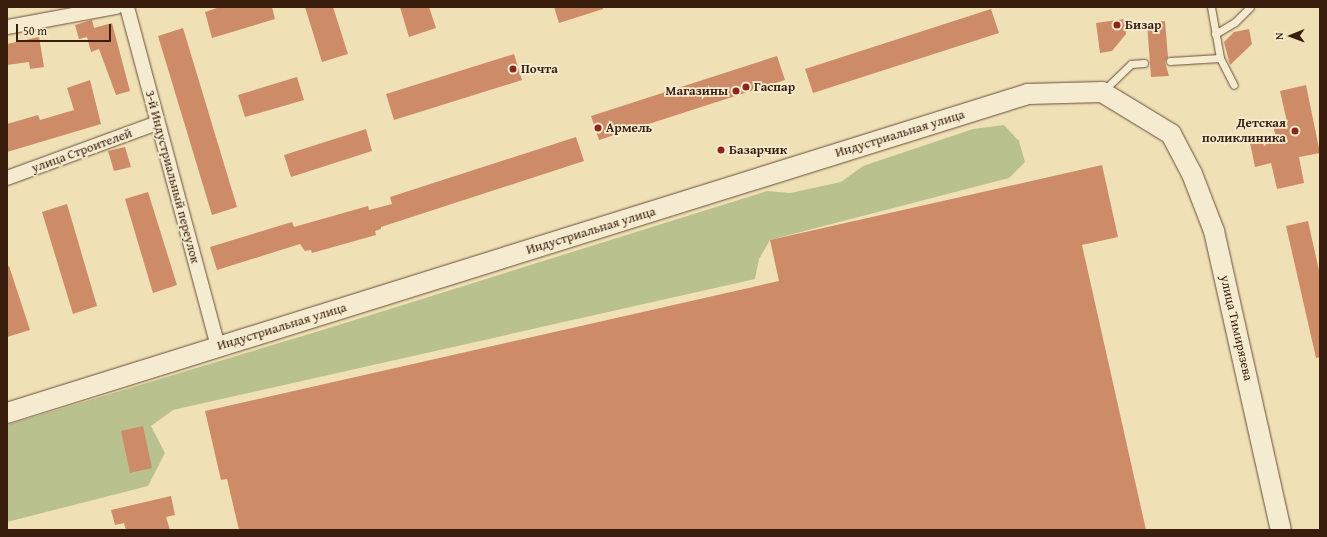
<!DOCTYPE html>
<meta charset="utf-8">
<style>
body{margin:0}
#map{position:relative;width:1327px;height:537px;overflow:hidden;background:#f0e0b6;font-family:"Gentium Book Plus",serif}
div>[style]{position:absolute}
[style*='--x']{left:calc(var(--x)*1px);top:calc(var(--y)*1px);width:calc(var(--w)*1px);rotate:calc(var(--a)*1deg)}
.green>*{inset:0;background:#b9c28e}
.building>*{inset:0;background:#ce8b68}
.roads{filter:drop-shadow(0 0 1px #684e37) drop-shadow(0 0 1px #684e37)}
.lane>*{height:7px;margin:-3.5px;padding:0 3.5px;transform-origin:3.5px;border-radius:3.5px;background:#f5ebd0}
.street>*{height:14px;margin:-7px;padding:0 7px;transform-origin:7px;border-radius:7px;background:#f5ebd0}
.secondary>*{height:20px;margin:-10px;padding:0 10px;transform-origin:10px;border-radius:10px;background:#f5ebd0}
.dots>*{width:11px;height:11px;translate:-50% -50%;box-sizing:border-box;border:2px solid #f5ebd0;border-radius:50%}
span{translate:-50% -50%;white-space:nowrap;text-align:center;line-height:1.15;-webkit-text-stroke:3.5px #f5ebd0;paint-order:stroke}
.poi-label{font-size:13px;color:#3a1e0d;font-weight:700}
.left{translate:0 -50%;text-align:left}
.right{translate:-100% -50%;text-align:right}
.street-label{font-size:13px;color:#3a1e0d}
.frame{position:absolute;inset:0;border:8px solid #3a1e0d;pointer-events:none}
.north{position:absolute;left:1271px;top:16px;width:40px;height:40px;-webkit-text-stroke:3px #f5ebd0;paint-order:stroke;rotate:269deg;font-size:11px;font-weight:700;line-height:16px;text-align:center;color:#3a1e0d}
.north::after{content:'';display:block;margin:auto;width:14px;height:18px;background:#3a1e0d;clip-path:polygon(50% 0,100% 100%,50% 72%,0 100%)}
.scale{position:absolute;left:16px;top:24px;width:95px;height:18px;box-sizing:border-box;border:2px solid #3a1e0d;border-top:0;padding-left:5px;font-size:12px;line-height:14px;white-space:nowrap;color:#3a1e0d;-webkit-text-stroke:3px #f5ebd0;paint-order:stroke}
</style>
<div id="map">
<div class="green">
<div style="clip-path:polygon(1004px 125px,1019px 141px,1025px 162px,1009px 178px,770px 240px,759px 259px,755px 279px,173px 410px,151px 426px,165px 453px,148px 486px,7px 522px,7px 425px,329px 328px,767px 191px,790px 193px,841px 182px,863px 166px,973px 129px)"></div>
</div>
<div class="building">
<div style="clip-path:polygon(220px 7px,272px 7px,275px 19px,212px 38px,205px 12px)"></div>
<div style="clip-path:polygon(305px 7px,333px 7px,348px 54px,322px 62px)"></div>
<div style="clip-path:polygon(400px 7px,429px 7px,436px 28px,409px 37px)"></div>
<div style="clip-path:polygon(554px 7px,603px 7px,603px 9px,559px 23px)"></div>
<div style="clip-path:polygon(991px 9px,999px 33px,813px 93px,805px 69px)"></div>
<div style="clip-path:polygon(1124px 19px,1126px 34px,1112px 51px,1100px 53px,1096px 23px)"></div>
<div style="clip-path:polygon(92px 20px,94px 28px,112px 23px,130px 91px,116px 95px,99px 49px,91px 52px,87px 37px,79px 39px,75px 25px)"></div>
<div style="clip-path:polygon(1165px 21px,1168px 57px,1165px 62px,1169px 76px,1151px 77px,1147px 23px)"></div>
<div style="clip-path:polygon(183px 28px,237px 207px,212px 215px,158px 36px)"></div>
<div style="clip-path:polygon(1249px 29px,1252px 44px,1230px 65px,1224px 42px,1234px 32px)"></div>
<div style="clip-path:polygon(39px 37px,44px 67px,30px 69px,29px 62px,7px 65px,7px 44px)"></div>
<div style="clip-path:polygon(514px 54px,522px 80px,394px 120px,386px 94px)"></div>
<div style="clip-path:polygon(777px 56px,785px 80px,599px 140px,591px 116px)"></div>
<div style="clip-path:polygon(297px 77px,304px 100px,245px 117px,238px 95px)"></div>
<div style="clip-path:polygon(90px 80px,101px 124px,7px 152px,7px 124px,38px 115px,40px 120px,74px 110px,67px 88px)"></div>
<div style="clip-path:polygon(1306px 85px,1320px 153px,1299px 157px,1304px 183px,1277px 189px,1271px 163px,1255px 167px,1250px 143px,1276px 138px,1273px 125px,1287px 122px,1280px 91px)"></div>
<div style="clip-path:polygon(366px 129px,372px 151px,291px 177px,284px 155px)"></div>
<div style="clip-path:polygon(576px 137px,584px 161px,381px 227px,381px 229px,375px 231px,376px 235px,312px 253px,311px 250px,305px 251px,300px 244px,217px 270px,210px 247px,292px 222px,294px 227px,368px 206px,369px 210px,392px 204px,390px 197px)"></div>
<div style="clip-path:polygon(125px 147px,131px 167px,114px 171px,108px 151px)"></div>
<div style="clip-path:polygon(1102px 165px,1118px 237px,1082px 245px,1146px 530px,239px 530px,227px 479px,221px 480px,205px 411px,779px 281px,770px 240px)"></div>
<div style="clip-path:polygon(148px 192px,177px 285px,153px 293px,125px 199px)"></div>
<div style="clip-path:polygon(67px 204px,97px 306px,73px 314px,42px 212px)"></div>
<div style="clip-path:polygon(1308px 221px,1320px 275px,1320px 357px,1316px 358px,1286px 226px)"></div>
<div style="clip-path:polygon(9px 266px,30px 330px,7px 337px,7px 267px)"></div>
<div style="clip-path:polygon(143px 426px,152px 468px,130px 473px,121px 431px)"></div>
<div style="clip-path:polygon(171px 496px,175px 515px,166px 517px,170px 530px,126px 530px,124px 523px,115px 525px,111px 510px)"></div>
</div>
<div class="roads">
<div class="lane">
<div style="--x:1211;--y:7;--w:52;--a:80"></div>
<div style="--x:1215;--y:34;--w:23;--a:-31"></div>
<div style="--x:1235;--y:22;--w:21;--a:-45"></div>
<div style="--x:1170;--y:61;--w:50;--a:-3.4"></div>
<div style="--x:1220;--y:58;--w:30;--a:63"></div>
<div style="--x:1103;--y:91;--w:39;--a:-44"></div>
<div style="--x:1131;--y:64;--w:13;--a:-4"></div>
</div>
<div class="street">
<div style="--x:127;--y:7;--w:352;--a:75"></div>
<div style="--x:7;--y:27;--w:111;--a:-10.4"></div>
<div style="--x:7;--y:178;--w:160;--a:-20.1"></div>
</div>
<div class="secondary">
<div style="--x:7;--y:413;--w:1070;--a:-17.35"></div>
<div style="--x:1028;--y:94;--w:74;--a:-1.5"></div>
<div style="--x:1102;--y:92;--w:81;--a:31.3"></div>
<div style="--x:1171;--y:134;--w:45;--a:62.3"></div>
<div style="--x:1192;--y:174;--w:61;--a:68.9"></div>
<div style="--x:1214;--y:231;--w:306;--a:77.4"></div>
</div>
</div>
<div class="dots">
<div style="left:1117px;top:25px;background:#8f2418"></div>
<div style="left:513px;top:69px;background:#8f2418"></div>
<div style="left:746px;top:87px;background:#8f2418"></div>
<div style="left:736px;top:91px;background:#8f2418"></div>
<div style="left:598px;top:128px;background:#8f2418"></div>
<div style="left:1295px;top:131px;background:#8f2418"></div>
<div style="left:721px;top:150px;background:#8f2418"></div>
</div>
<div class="poi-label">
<span class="left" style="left:1125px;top:25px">Бизар</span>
<span class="left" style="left:521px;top:69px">Почта</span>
<span class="left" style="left:754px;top:87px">Гаспар</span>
<span class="right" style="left:728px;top:91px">Магазины</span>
<span class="right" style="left:1286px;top:131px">Детская<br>поликлиника</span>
<span class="left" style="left:606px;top:128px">Армель</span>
<span class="left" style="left:729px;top:150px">Базарчик</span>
</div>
<div class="street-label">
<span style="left:900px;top:134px;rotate:-17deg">Индустриальная улица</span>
<span style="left:82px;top:151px;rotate:-20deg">улица Строителей</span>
<span style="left:172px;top:177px;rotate:75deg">3-й Индустриальный переулок</span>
<span style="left:591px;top:231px;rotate:-17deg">Индустриальная улица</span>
<span style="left:282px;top:327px;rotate:-17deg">Индустриальная улица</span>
<span style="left:1236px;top:328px;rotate:77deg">улица Тимирязева</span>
</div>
<div class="frame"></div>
<div class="north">N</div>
<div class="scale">50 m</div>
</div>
